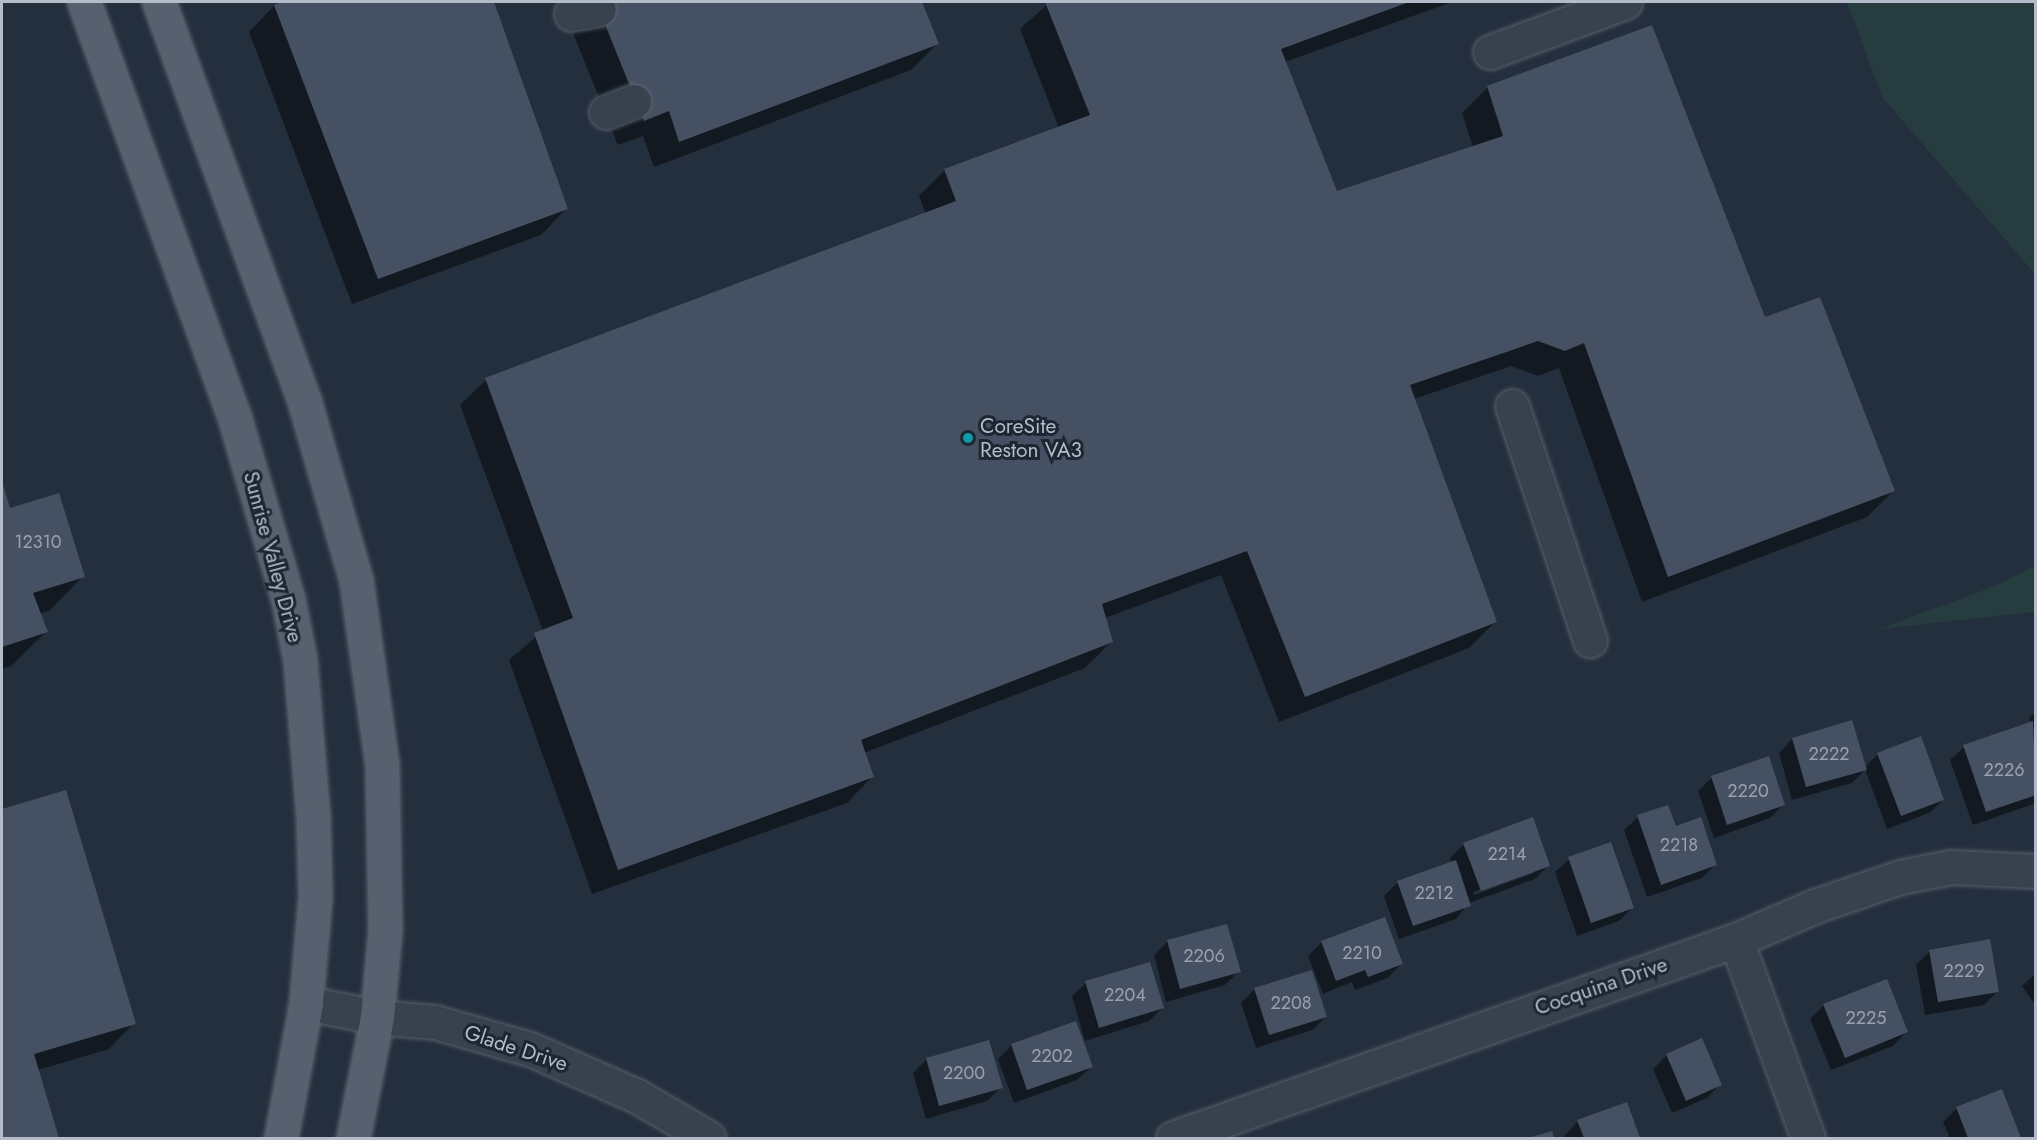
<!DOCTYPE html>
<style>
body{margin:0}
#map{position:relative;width:2037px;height:1140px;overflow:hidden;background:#242f3e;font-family:Jost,sans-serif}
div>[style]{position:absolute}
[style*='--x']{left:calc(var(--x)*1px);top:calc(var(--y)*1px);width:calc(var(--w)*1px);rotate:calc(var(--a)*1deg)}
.green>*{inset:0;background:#263c3f}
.shadow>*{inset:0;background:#0007}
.building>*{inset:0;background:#455162}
.roads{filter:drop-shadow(0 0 2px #565f6c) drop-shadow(0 0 2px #565f6c)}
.minor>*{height:33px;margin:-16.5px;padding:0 16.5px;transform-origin:16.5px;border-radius:16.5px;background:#38414e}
.major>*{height:33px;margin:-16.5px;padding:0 16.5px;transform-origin:16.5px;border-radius:16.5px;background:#56606e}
.dots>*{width:16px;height:16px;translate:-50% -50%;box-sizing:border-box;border:3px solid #1d2633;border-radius:50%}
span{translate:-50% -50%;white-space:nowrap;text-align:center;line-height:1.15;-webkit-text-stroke:6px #1d2633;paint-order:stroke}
.number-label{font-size:18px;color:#98a1af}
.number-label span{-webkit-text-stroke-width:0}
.poi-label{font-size:21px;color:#b4bcc9}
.left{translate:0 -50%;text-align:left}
.street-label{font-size:21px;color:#b4bcc9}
.frame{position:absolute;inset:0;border:3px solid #b4bcc9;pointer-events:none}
</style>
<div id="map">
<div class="green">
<div style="clip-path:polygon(1847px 2px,2035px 2px,2035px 274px,1882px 97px)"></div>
<div style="clip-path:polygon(2035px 566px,2035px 612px,1879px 629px,1995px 586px)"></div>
</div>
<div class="shadow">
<div style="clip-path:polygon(287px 2px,493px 2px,566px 209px,541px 235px,352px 304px,249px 32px,274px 6px)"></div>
<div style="clip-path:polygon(569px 2px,920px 2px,937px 44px,911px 70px,654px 167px,643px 136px,618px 145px,563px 8px)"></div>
<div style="clip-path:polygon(1050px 2px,1452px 2px,1285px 62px,1336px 193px,1473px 147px,1462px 113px,1488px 87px,1764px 319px,1893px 491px,1867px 517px,1642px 602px,1559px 368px,1538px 376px,1511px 366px,1414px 399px,1495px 622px,1469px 648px,1279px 722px,1221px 575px,1105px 618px,1111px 642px,1085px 668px,864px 753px,872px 777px,847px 803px,592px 894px,509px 660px,543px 631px,460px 405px,486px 380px,926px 214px,919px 196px,945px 170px,1059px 128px,1020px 29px)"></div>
<div style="clip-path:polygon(2px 484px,9px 510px,83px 576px,49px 611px,39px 614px,46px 632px,11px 666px,2px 669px)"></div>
<div style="clip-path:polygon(2036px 712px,2036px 803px,1973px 825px,1950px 760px,1964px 747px,2031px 723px,2029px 718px)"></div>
<div style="clip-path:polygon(1792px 739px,1865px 767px,1878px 754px,1943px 800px,1929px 813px,1887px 829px,1865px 770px,1852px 783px,1792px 800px,1779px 753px)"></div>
<div style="clip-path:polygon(1768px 758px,1784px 804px,1770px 818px,1714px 838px,1698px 791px,1711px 778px)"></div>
<div style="clip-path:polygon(65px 792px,134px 1023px,109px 1049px,38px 1070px,58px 1138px,2px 1138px,2px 811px)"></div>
<div style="clip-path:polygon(1638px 817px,1675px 828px,1715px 865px,1702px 878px,1647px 897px,1624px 830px)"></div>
<div style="clip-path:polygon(evenodd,1464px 844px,1548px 866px,1535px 879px,1469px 903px,1456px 919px,1399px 939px,1384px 896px,1398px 882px,1452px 863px,1450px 858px,1464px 844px,1534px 870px,1534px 873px,1474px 895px,1473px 892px,1534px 870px)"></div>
<div style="clip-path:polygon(1569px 859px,1633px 907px,1619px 921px,1577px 936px,1555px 872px)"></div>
<div style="clip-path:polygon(1226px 926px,1239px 971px,1225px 985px,1166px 1002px,1154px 955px,1167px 942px)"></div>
<div style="clip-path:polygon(1322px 942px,1401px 964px,1388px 978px,1355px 990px,1352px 982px,1323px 994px,1308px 956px)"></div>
<div style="clip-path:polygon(1930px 951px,1998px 991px,1984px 1005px,1925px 1015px,1916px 965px)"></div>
<div style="clip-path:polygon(2036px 973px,2036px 1006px,2022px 986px)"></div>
<div style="clip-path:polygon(1086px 983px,1162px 1008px,1149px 1021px,1085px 1041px,1072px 996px)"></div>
<div style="clip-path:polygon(1255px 989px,1326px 1017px,1312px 1030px,1256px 1048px,1241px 1003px)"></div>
<div style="clip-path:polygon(1824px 1005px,1906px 1032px,1893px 1046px,1831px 1070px,1810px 1019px)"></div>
<div style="clip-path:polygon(1012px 1045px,1091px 1067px,1077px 1080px,1014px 1103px,998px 1059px)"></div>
<div style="clip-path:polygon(1667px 1055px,1720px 1084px,1707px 1098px,1672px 1113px,1653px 1069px)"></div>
<div style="clip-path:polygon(927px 1059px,1001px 1087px,987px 1101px,926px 1119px,913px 1073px)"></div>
<div style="clip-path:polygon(2001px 1091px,2019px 1138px,1950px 1138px,1943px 1122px,1957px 1108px)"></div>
<div style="clip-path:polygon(1626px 1104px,1639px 1138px,1566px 1138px,1565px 1135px,1578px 1121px)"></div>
</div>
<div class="building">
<div style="clip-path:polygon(282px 2px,494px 2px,568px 209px,378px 279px,274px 5px)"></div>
<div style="clip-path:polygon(596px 2px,922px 2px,939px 44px,679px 142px,669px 111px,644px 121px)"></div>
<div style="clip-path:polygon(1045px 2px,1409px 2px,1281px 49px,1337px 191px,1503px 136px,1487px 86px,1652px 25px,1765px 317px,1820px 297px,1895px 491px,1668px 577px,1584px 343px,1565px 351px,1538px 341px,1410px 385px,1497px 622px,1305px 697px,1247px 551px,1102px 604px,1113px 642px,861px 740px,874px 777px,618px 870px,534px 633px,573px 618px,485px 378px,956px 201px,944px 169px,1090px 115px)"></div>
<div style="clip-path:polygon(2px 481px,10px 508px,59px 493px,85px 577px,33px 593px,48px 632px,2px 647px)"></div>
<div style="clip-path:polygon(1852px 720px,1867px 770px,1806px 787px,1792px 738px)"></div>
<div style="clip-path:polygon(2033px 721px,2036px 795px,1986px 812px,1963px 745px)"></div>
<div style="clip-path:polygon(1921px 736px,1944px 800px,1901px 816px,1877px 753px)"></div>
<div style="clip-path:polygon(1769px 756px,1785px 805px,1727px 825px,1711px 776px)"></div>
<div style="clip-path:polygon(66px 790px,136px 1024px,34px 1054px,59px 1138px,2px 1138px,2px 809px)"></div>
<div style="clip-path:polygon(1668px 805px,1676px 826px,1701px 817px,1717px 865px,1661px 885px,1637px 815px)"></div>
<div style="clip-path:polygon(1533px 817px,1550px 866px,1481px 891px,1463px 843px)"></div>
<div style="clip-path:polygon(1611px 842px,1634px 908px,1591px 923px,1568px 857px)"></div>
<div style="clip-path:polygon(1456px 860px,1471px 906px,1413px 926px,1397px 881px)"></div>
<div style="clip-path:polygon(1385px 917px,1403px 964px,1368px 977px,1365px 970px,1336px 981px,1321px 941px)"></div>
<div style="clip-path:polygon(1227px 924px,1241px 972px,1180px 989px,1167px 940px)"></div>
<div style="clip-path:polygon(1990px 939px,1999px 992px,1938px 1002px,1929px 950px)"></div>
<div style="clip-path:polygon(1150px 962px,1164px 1008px,1099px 1028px,1085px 981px)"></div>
<div style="clip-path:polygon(1312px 970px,1327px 1017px,1269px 1035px,1254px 988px)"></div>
<div style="clip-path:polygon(1887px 979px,1908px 1032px,1845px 1058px,1823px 1004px)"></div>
<div style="clip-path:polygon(1076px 1021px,1093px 1067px,1027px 1090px,1011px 1044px)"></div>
<div style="clip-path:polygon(1702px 1038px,1722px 1085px,1686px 1101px,1666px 1054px)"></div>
<div style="clip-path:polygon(989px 1040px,1003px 1088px,939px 1106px,926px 1058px)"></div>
<div style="clip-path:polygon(2002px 1089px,2021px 1138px,1968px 1138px,1956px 1107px)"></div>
<div style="clip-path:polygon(1627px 1102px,1640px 1138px,1584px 1138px,1577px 1120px)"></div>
<div style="clip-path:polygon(1552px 1131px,1554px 1138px,1528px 1138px)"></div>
</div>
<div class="roads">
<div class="minor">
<div style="--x:571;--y:14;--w:28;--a:-10"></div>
<div style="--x:1490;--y:52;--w:144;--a:-20.3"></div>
<div style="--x:606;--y:112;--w:30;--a:-21"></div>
<div style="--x:1512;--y:406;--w:247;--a:71.6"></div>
<div style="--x:1736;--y:940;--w:211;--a:70"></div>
<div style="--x:306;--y:1003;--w:72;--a:11.2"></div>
<div style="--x:377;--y:1017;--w:58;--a:4.9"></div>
<div style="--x:435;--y:1022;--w:99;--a:15.9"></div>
<div style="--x:530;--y:1049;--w:117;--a:23.7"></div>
<div style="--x:637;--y:1096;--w:83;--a:30.3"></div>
<div style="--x:1173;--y:1138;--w:597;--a:-19.38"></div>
<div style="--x:1736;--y:940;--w:86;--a:-23.3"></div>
<div style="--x:1815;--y:906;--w:90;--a:-18.8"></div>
<div style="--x:1900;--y:877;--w:52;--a:-11.1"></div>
<div style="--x:1951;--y:867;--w:85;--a:2.7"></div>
</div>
<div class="major">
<div style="--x:84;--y:2;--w:440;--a:70.1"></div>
<div style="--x:234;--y:416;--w:191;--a:73.6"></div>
<div style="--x:288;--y:599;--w:62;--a:78.9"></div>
<div style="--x:300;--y:660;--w:159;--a:85.3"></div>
<div style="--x:313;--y:818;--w:79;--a:88.5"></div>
<div style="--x:315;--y:897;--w:106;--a:94.9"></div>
<div style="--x:306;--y:1003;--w:137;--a:100.5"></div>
<div style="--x:159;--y:2;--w:424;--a:70"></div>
<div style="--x:304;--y:400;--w:187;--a:73.9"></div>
<div style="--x:356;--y:580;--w:187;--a:82"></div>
<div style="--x:382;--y:765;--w:164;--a:89"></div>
<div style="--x:385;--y:929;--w:88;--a:95.2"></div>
<div style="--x:377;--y:1017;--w:123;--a:101.2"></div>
</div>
</div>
<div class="dots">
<div style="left:968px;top:438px;background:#0f9aa8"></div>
</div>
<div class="number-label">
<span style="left:38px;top:542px">12310</span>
<span style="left:1829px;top:754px">2222</span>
<span style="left:2004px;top:770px">2226</span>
<span style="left:1748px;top:791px">2220</span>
<span style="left:1679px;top:845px">2218</span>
<span style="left:1507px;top:854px">2214</span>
<span style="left:1434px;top:893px">2212</span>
<span style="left:1362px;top:953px">2210</span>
<span style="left:1204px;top:956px">2206</span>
<span style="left:1964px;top:971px">2229</span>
<span style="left:1125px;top:995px">2204</span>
<span style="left:1291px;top:1003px">2208</span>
<span style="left:1866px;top:1018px">2225</span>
<span style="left:1052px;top:1056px">2202</span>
<span style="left:964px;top:1073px">2200</span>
</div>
<div class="poi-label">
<span class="left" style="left:980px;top:438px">CoreSite<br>Reston VA3</span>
</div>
<div class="street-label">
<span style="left:273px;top:557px;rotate:75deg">Sunrise Valley Drive</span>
<span style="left:1601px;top:986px;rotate:-19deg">Cocquina Drive</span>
<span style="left:516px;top:1048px;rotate:18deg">Glade Drive</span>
</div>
<div class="frame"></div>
</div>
